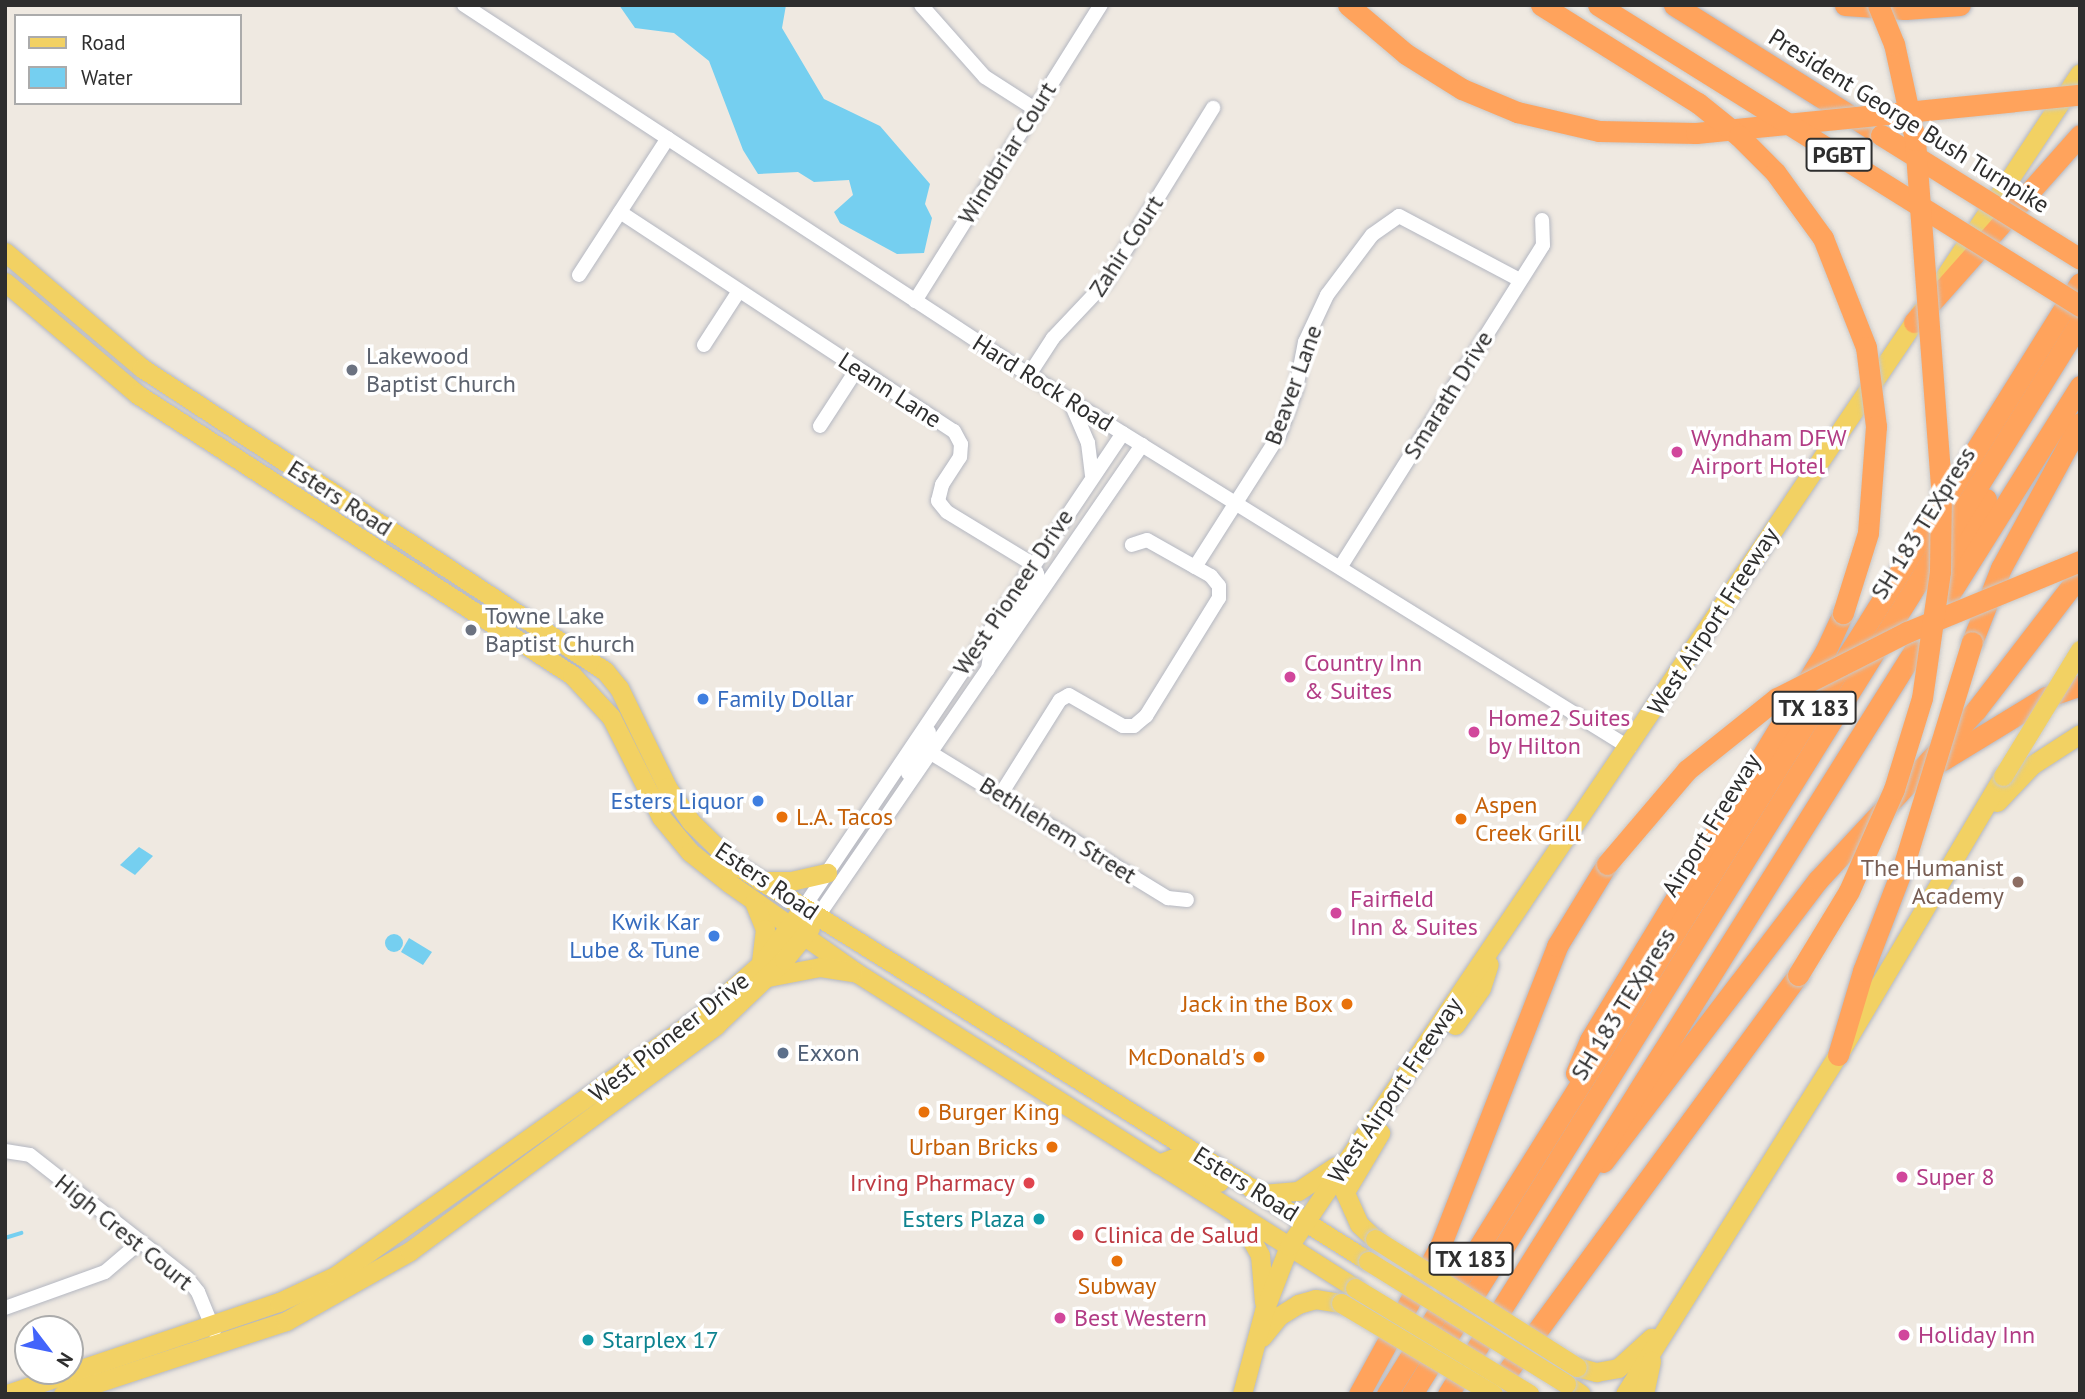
<!DOCTYPE html>
<style>
body{margin:0}
#map{position:relative;width:2085px;height:1399px;overflow:hidden;background:#efe9e1;font-family:"PT Sans",sans-serif}
div>[style]{position:absolute}
[style*='--x']{left:calc(var(--x)*1px);top:calc(var(--y)*1px);width:calc(var(--w)*1px);rotate:calc(var(--a)*1deg)}
.water>*{inset:0;background:#75cff0}
.round{border-radius:50%}
.stream>*{height:3.5px;margin:-1.75px;padding:0 1.75px;transform-origin:1.75px;border-radius:1.75px;background:#75cff0}
.roads{filter:drop-shadow(0 0 2px #b4b7c1) drop-shadow(0 0 2px #b4b7c1)}
.minor>*{height:14px;margin:-7px;padding:0 7px;transform-origin:7px;border-radius:7px;background:#fff}
.major>*{height:19px;margin:-9.5px;padding:0 9.5px;transform-origin:9.5px;border-radius:9.5px;background:#f2d163}
.highway>*{height:21px;margin:-10.5px;padding:0 10.5px;transform-origin:10.5px;border-radius:10.5px;background:#ffa35c}
.bridges{filter:drop-shadow(0 0 2px #c9c9c9) drop-shadow(0 0 2px #c9c9c9)}
.major-bridge>*{height:19px;margin:-9.5px;padding:0 9.5px;transform-origin:9.5px;border-radius:9.5px;background:#f2d163}
.highway-bridge>*{height:21px;margin:-10.5px;padding:0 10.5px;transform-origin:10.5px;border-radius:10.5px;background:#ffa35c}
.dots>*{width:19px;height:19px;translate:-50% -50%;box-sizing:border-box;border:4px solid #fff;border-radius:50%}
span{translate:-50% -50%;white-space:nowrap;text-align:center;line-height:1.15;-webkit-text-stroke:7px #fff;paint-order:stroke}
.shield-label span{padding:2px 5px;background:#fff;border:2px solid;border-radius:5px;-webkit-text-stroke-width:0}
.shield-label{font-size:23px;color:#2e2e2e;font-weight:700}
.street-label{font-size:24px;color:#2e2e2e}
.worship-label{font-size:24px;color:#5b616d}
.left{translate:0 -50%;text-align:left}
.hotel-label{font-size:24px;color:#b23c85}
.shop-label{font-size:24px;color:#366cbe}
.right{translate:-100% -50%;text-align:right}
.food-label{font-size:24px;color:#c56008}
.education-label{font-size:24px;color:#785e54}
.service-label{font-size:24px;color:#4e5e75}
.health-label{font-size:24px;color:#be3a42}
.culture-label{font-size:24px;color:#0d838f}
.frame{position:absolute;inset:0;border:7px solid #2e2e2e;pointer-events:none}
.legend{position:absolute;left:14px;top:14px;width:228px;height:91px;box-sizing:border-box;background:#fff;border:2px solid #ababab;margin:0;padding:9px 12px;list-style:none;font-size:21px;color:#2e2e2e}
.legend li{display:flex;align-items:center;gap:14px;height:35px}
.legend b{width:35px;border:2px solid #ababab}
.north{position:absolute;left:14px;top:1315px;width:70px;height:70px;box-sizing:border-box;background:#fff;border:2px solid #ababab;border-radius:50%;rotate:122deg;font-size:19px;font-weight:700;line-height:28px;text-align:center;color:#2e2e2e}
.north::after{content:'';display:block;margin:auto;width:24px;height:32px;background:#4264fb;clip-path:polygon(50% 0,100% 100%,50% 72%,0 100%)}
</style>
<div id="map">
<div class="water">
<div style="clip-path:polygon(619px 5px,786px 5px,782px 28px,824px 99px,880px 126px,930px 184px,925px 204px,932px 218px,924px 253px,897px 254px,840px 223px,834px 212px,853px 195px,849px 180px,814px 182px,798px 172px,758px 174px,743px 150px,709px 61px,674px 33px,635px 28px)"></div>
<div style="clip-path:polygon(139px 847px,153px 856px,135px 875px,120px 865px)"></div>
<div class="round" style="left:385px;top:934px;width:18px;height:18px"></div>
<div style="clip-path:polygon(409px 938px,432px 952px,423px 965px,401px 952px)"></div>
</div>
<div class="stream">
<div style="--x:5;--y:1238;--w:17;--a:-17"></div>
</div>
<div class="roads">
<div class="minor">
<div style="--x:464;--y:5;--w:675;--a:33.22"></div>
<div style="--x:1029;--y:375;--w:707;--a:31.83"></div>
<div style="--x:921;--y:5;--w:96;--a:48.4"></div>
<div style="--x:985;--y:77;--w:59;--a:32.6"></div>
<div style="--x:620;--y:212;--w:399;--a:33.3"></div>
<div style="--x:954;--y:431;--w:15;--a:62"></div>
<div style="--x:961;--y:444;--w:13;--a:94"></div>
<div style="--x:960;--y:457;--w:33;--a:123"></div>
<div style="--x:942;--y:485;--w:16;--a:104"></div>
<div style="--x:938;--y:501;--w:14;--a:51"></div>
<div style="--x:947;--y:512;--w:98;--a:31.3"></div>
<div style="--x:1031;--y:563;--w:13;--a:61"></div>
<div style="--x:1037;--y:574;--w:89;--a:121.2"></div>
<div style="--x:991;--y:650;--w:20;--a:99"></div>
<div style="--x:579;--y:275;--w:163;--a:-57"></div>
<div style="--x:915;--y:301;--w:350;--a:-57.9"></div>
<div style="--x:704;--y:345;--w:64;--a:-57.1"></div>
<div style="--x:1029;--y:375;--w:44;--a:-57"></div>
<div style="--x:1053;--y:338;--w:76;--a:-46.6"></div>
<div style="--x:1105;--y:283;--w:206;--a:-58.3"></div>
<div style="--x:1070;--y:401;--w:46;--a:66.8"></div>
<div style="--x:1088;--y:443;--w:32;--a:83"></div>
<div style="--x:820;--y:426;--w:68;--a:-57"></div>
<div style="--x:1341;--y:566;--w:379;--a:-57.8"></div>
<div style="--x:1543;--y:245;--w:25;--a:-92"></div>
<div style="--x:1195;--y:567;--w:156;--a:-57.5"></div>
<div style="--x:1279;--y:435;--w:49;--a:-69.7"></div>
<div style="--x:1296;--y:389;--w:48;--a:-79.2"></div>
<div style="--x:1305;--y:342;--w:52;--a:-64.9"></div>
<div style="--x:1327;--y:295;--w:75;--a:-53.1"></div>
<div style="--x:1372;--y:235;--w:33;--a:-35"></div>
<div style="--x:1399;--y:216;--w:137;--a:27.9"></div>
<div style="--x:931;--y:753;--w:278;--a:31.5"></div>
<div style="--x:1168;--y:898;--w:19;--a:6"></div>
<div style="--x:908;--y:773;--w:46;--a:-62.9"></div>
<div style="--x:1001;--y:794;--w:111;--a:-57.9"></div>
<div style="--x:1060;--y:700;--w:10;--a:-29"></div>
<div style="--x:1069;--y:695;--w:62;--a:29.9"></div>
<div style="--x:1123;--y:726;--w:11;--a:0"></div>
<div style="--x:1134;--y:726;--w:16;--a:-40"></div>
<div style="--x:1146;--y:716;--w:139;--a:-58.3"></div>
<div style="--x:1219;--y:598;--w:12;--a:-90"></div>
<div style="--x:1219;--y:586;--w:13;--a:-129"></div>
<div style="--x:1211;--y:576;--w:73;--a:-150.6"></div>
<div style="--x:1147;--y:540;--w:16;--a:162"></div>
<div style="--x:804;--y:907;--w:571;--a:-56.06"></div>
<div style="--x:818;--y:916;--w:572;--a:-55.48"></div>
<div style="--x:5;--y:1151;--w:25;--a:9"></div>
<div style="--x:30;--y:1155;--w:199;--a:38.1"></div>
<div style="--x:187;--y:1278;--w:18;--a:52"></div>
<div style="--x:198;--y:1292;--w:42;--a:67.7"></div>
<div style="--x:5;--y:1308;--w:106;--a:-19.8"></div>
<div style="--x:105;--y:1272;--w:45;--a:-40.5"></div>
</div>
<div class="major">
<div style="--x:5;--y:252;--w:180;--a:40.3"></div>
<div style="--x:142;--y:368;--w:553;--a:33.2"></div>
<div style="--x:605;--y:671;--w:22;--a:51"></div>
<div style="--x:619;--y:688;--w:110;--a:64.1"></div>
<div style="--x:667;--y:787;--w:42;--a:55.6"></div>
<div style="--x:691;--y:822;--w:59;--a:44.3"></div>
<div style="--x:733;--y:863;--w:749;--a:32.08"></div>
<div style="--x:1943;--y:279;--w:247;--a:-56.4"></div>
<div style="--x:5;--y:282;--w:173;--a:40.3"></div>
<div style="--x:137;--y:394;--w:518;--a:32.86"></div>
<div style="--x:572;--y:675;--w:57;--a:47.1"></div>
<div style="--x:611;--y:717;--w:112;--a:63.4"></div>
<div style="--x:661;--y:817;--w:45;--a:50.4"></div>
<div style="--x:690;--y:852;--w:50;--a:38.5"></div>
<div style="--x:729;--y:883;--w:156;--a:35.1"></div>
<div style="--x:857;--y:973;--w:589;--a:32.31"></div>
<div style="--x:1997;--y:802;--w:51;--a:-46.6"></div>
<div style="--x:2032;--y:765;--w:57;--a:-32.9"></div>
<div style="--x:760;--y:881;--w:31;--a:0"></div>
<div style="--x:791;--y:881;--w:37;--a:-13"></div>
<div style="--x:754;--y:902;--w:29;--a:68"></div>
<div style="--x:765;--y:929;--w:34;--a:97"></div>
<div style="--x:768;--y:977;--w:53;--a:-10.9"></div>
<div style="--x:820;--y:967;--w:33;--a:9"></div>
<div style="--x:1455;--y:1025;--w:45;--a:-54.9"></div>
<div style="--x:1481;--y:988;--w:25;--a:-72"></div>
<div style="--x:1158;--y:1164;--w:17;--a:-21"></div>
<div style="--x:1174;--y:1158;--w:51;--a:28.1"></div>
<div style="--x:1262;--y:1194;--w:36;--a:-5"></div>
<div style="--x:1298;--y:1191;--w:45;--a:-33.3"></div>
<div style="--x:1238;--y:1216;--w:45;--a:60.6"></div>
<div style="--x:1260;--y:1255;--w:47;--a:85.1"></div>
<div style="--x:1375;--y:1239;--w:22;--a:-137"></div>
<div style="--x:1359;--y:1224;--w:35;--a:-114"></div>
<div style="--x:1345;--y:1192;--w:69;--a:-59.3"></div>
<div style="--x:1262;--y:1337;--w:27;--a:-51"></div>
<div style="--x:1279;--y:1316;--w:22;--a:-32"></div>
<div style="--x:1298;--y:1304;--w:18;--a:-16"></div>
<div style="--x:1315;--y:1299;--w:26;--a:9"></div>
<div style="--x:1577;--y:1367;--w:20;--a:15"></div>
<div style="--x:1596;--y:1372;--w:22;--a:-10"></div>
<div style="--x:1618;--y:1368;--w:45;--a:-42.3"></div>
<div style="--x:1566;--y:1384;--w:18;--a:34"></div>
<div style="--x:7;--y:1394;--w:287;--a:-18.7"></div>
<div style="--x:279;--y:1302;--w:62;--a:-24.9"></div>
<div style="--x:335;--y:1276;--w:455;--a:-35.4"></div>
<div style="--x:706;--y:1012;--w:73;--a:-41.1"></div>
<div style="--x:761;--y:964;--w:60;--a:-53.1"></div>
<div style="--x:63;--y:1394;--w:235;--a:-18.1"></div>
<div style="--x:286;--y:1321;--w:142;--a:-29.4"></div>
<div style="--x:410;--y:1251;--w:380;--a:-36.4"></div>
<div style="--x:716;--y:1025;--w:94;--a:-43.7"></div>
<div style="--x:784;--y:960;--w:41;--a:-50.9"></div>
<div style="--x:1242;--y:1394;--w:86;--a:-75.2"></div>
<div style="--x:1264;--y:1311;--w:70;--a:-69"></div>
<div style="--x:1289;--y:1246;--w:1130;--a:-55.93"></div>
<div style="--x:1625;--y:1394;--w:400;--a:-57.9"></div>
<div style="--x:1838;--y:1055;--w:324;--a:-59.4"></div>
<div style="--x:1644;--y:1394;--w:34;--a:-78"></div>
</div>
<div class="highway">
<div style="--x:1674;--y:5;--w:244;--a:32.1"></div>
<div style="--x:1845;--y:5;--w:60;--a:3.8"></div>
<div style="--x:1905;--y:9;--w:55;--a:-4.2"></div>
<div style="--x:1914;--y:322;--w:250;--a:-48.4"></div>
<div style="--x:1937;--y:578;--w:93;--a:-58.2"></div>
<div style="--x:1972;--y:642;--w:79;--a:-68.6"></div>
<div style="--x:2001;--y:568;--w:165;--a:-61.4"></div>
<div style="--x:1941;--y:761;--w:123;--a:-31.4"></div>
<div style="--x:2046;--y:697;--w:36;--a:-19"></div>
<div style="--x:1838;--y:1055;--w:88;--a:-73.4"></div>
<div style="--x:1863;--y:971;--w:115;--a:-69"></div>
<div style="--x:1576;--y:1073;--w:36;--a:-67"></div>
<div style="--x:1590;--y:1040;--w:454;--a:-58.8"></div>
<div style="--x:1825;--y:652;--w:43;--a:-65.2"></div>
<div style="--x:1603;--y:1162;--w:355;--a:-52.7"></div>
<div style="--x:1818;--y:880;--w:232;--a:-47.1"></div>
<div style="--x:1976;--y:710;--w:170;--a:-52.4"></div>
<div style="--x:1493;--y:1391;--w:516;--a:-53.75"></div>
<div style="--x:1359;--y:1394;--w:171;--a:-61.3"></div>
<div style="--x:1441;--y:1244;--w:320;--a:-68.7"></div>
<div style="--x:1557;--y:946;--w:96;--a:-58.6"></div>
<div style="--x:1387;--y:1394;--w:1309;--a:-58.05"></div>
<div style="--x:1412;--y:1394;--w:1263;--a:-58.07"></div>
<div style="--x:1448;--y:1394;--w:1190;--a:-57.91"></div>
</div>
</div>
<div class="bridges">
<div class="major-bridge">
<div style="--x:2003;--y:776;--w:148;--a:-58.6"></div>
<div style="--x:1375;--y:1239;--w:239;--a:32.4"></div>
<div style="--x:1368;--y:1261;--w:233;--a:31.8"></div>
<div style="--x:1355;--y:1288;--w:204;--a:31.3"></div>
<div style="--x:1341;--y:1303;--w:177;--a:30.9"></div>
</div>
<div class="highway-bridge">
<div style="--x:1348;--y:5;--w:76;--a:40.2"></div>
<div style="--x:1406;--y:54;--w:66;--a:32"></div>
<div style="--x:1462;--y:89;--w:60;--a:22.7"></div>
<div style="--x:1517;--y:112;--w:84;--a:13"></div>
<div style="--x:1599;--y:131;--w:97;--a:1.2"></div>
<div style="--x:1696;--y:133;--w:386;--a:-5.7"></div>
<div style="--x:1541;--y:5;--w:185;--a:32"></div>
<div style="--x:1698;--y:103;--w:53;--a:38.8"></div>
<div style="--x:1739;--y:136;--w:51;--a:45"></div>
<div style="--x:1775;--y:172;--w:82;--a:54"></div>
<div style="--x:1823;--y:238;--w:117;--a:68.5"></div>
<div style="--x:1866;--y:347;--w:80;--a:82.8"></div>
<div style="--x:1876;--y:426;--w:107;--a:94.3"></div>
<div style="--x:1868;--y:533;--w:84;--a:107.4"></div>
<div style="--x:1598;--y:5;--w:568;--a:31.98"></div>
<div style="--x:1881;--y:135;--w:234;--a:31.9"></div>
<div style="--x:1607;--y:864;--w:123;--a:-49.6"></div>
<div style="--x:1687;--y:770;--w:115;--a:-38.7"></div>
<div style="--x:1777;--y:698;--w:146;--a:-26.9"></div>
<div style="--x:1907;--y:632;--w:187;--a:-22.3"></div>
<div style="--x:1904;--y:864;--w:232;--a:-73"></div>
<div style="--x:1798;--y:975;--w:98;--a:-58.7"></div>
<div style="--x:1849;--y:891;--w:111;--a:-66.2"></div>
<div style="--x:1894;--y:789;--w:95;--a:-72.9"></div>
<div style="--x:1922;--y:698;--w:128;--a:-81.9"></div>
<div style="--x:1940;--y:571;--w:85;--a:-89.3"></div>
<div style="--x:1941;--y:486;--w:347;--a:-94.3"></div>
<div style="--x:1915;--y:140;--w:98;--a:-102.3"></div>
<div style="--x:1894;--y:44;--w:42;--a:-112.3"></div>
</div>
</div>
<div class="dots">
<div style="left:352px;top:370px;background:#6b7280"></div>
<div style="left:1677px;top:452px;background:#d1479c"></div>
<div style="left:471px;top:630px;background:#6b7280"></div>
<div style="left:1290px;top:677px;background:#d1479c"></div>
<div style="left:703px;top:699px;background:#3f7fe0"></div>
<div style="left:1474px;top:732px;background:#d1479c"></div>
<div style="left:758px;top:801px;background:#3f7fe0"></div>
<div style="left:782px;top:817px;background:#e8710a"></div>
<div style="left:1461px;top:819px;background:#e8710a"></div>
<div style="left:2018px;top:882px;background:#8d6e63"></div>
<div style="left:1336px;top:913px;background:#d1479c"></div>
<div style="left:714px;top:936px;background:#3f7fe0"></div>
<div style="left:1347px;top:1004px;background:#e8710a"></div>
<div style="left:783px;top:1053px;background:#5c6f8a"></div>
<div style="left:1259px;top:1057px;background:#e8710a"></div>
<div style="left:924px;top:1112px;background:#e8710a"></div>
<div style="left:1052px;top:1147px;background:#e8710a"></div>
<div style="left:1902px;top:1177px;background:#d1479c"></div>
<div style="left:1029px;top:1183px;background:#e0444e"></div>
<div style="left:1039px;top:1219px;background:#0f9aa8"></div>
<div style="left:1078px;top:1235px;background:#e0444e"></div>
<div style="left:1117px;top:1261px;background:#e8710a"></div>
<div style="left:1060px;top:1318px;background:#d1479c"></div>
<div style="left:1904px;top:1335px;background:#d1479c"></div>
<div style="left:588px;top:1340px;background:#0f9aa8"></div>
</div>
<div class="shield-label">
<span style="left:1839px;top:155px">PGBT</span>
<span style="left:1814px;top:708px">TX 183</span>
<span style="left:1471px;top:1259px">TX 183</span>
</div>
<div class="street-label">
<span style="left:1909px;top:121px;rotate:32deg">President George Bush Turnpike</span>
<span style="left:1007px;top:153px;rotate:-58deg">Windbriar Court</span>
<span style="left:1126px;top:246px;rotate:-57deg">Zahir Court</span>
<span style="left:1043px;top:383px;rotate:32deg">Hard Rock Road</span>
<span style="left:1293px;top:385px;rotate:-70deg">Beaver Lane</span>
<span style="left:890px;top:390px;rotate:33deg">Leann Lane</span>
<span style="left:1448px;top:395px;rotate:-58deg">Smarath Drive</span>
<span style="left:340px;top:498px;rotate:33deg">Esters Road</span>
<span style="left:1923px;top:523px;rotate:-58deg">SH 183 TEXpress</span>
<span style="left:1013px;top:592px;rotate:-56deg">West Pioneer Drive</span>
<span style="left:1713px;top:621px;rotate:-57deg">West Airport Freeway</span>
<span style="left:1711px;top:825px;rotate:-58deg">Airport Freeway</span>
<span style="left:1058px;top:830px;rotate:32deg">Bethlehem Street</span>
<span style="left:767px;top:881px;rotate:34deg">Esters Road</span>
<span style="left:1623px;top:1004px;rotate:-58deg">SH 183 TEXpress</span>
<span style="left:669px;top:1037px;rotate:-38deg">West Pioneer Drive</span>
<span style="left:1395px;top:1090px;rotate:-56deg">West Airport Freeway</span>
<span style="left:1246px;top:1184px;rotate:32deg">Esters Road</span>
<span style="left:124px;top:1232px;rotate:39deg">High Crest Court</span>
</div>
<div class="worship-label">
<span class="left" style="left:366px;top:370px">Lakewood<br>Baptist Church</span>
<span class="left" style="left:485px;top:630px">Towne Lake<br>Baptist Church</span>
</div>
<div class="hotel-label">
<span class="left" style="left:1691px;top:452px">Wyndham DFW<br>Airport Hotel</span>
<span class="left" style="left:1304px;top:677px">Country Inn<br>&amp; Suites</span>
<span class="left" style="left:1488px;top:732px">Home2 Suites<br>by Hilton</span>
<span class="left" style="left:1350px;top:913px">Fairfield<br>Inn &amp; Suites</span>
<span class="left" style="left:1916px;top:1177px">Super 8</span>
<span class="left" style="left:1074px;top:1318px">Best Western</span>
<span class="left" style="left:1918px;top:1335px">Holiday Inn</span>
</div>
<div class="shop-label">
<span class="left" style="left:717px;top:699px">Family Dollar</span>
<span class="right" style="left:744px;top:801px">Esters Liquor</span>
<span class="right" style="left:700px;top:936px">Kwik Kar<br>Lube &amp; Tune</span>
</div>
<div class="food-label">
<span class="left" style="left:1475px;top:819px">Aspen<br>Creek Grill</span>
<span class="left" style="left:796px;top:817px">L.A. Tacos</span>
<span class="right" style="left:1333px;top:1004px">Jack in the Box</span>
<span class="right" style="left:1245px;top:1057px">McDonald's</span>
<span class="left" style="left:938px;top:1112px">Burger King</span>
<span class="right" style="left:1038px;top:1147px">Urban Bricks</span>
<span style="left:1117px;top:1286px">Subway</span>
</div>
<div class="education-label">
<span class="right" style="left:2004px;top:882px">The Humanist<br>Academy</span>
</div>
<div class="service-label">
<span class="left" style="left:797px;top:1053px">Exxon</span>
</div>
<div class="health-label">
<span class="right" style="left:1015px;top:1183px">Irving Pharmacy</span>
<span class="left" style="left:1094px;top:1235px">Clinica de Salud</span>
</div>
<div class="culture-label">
<span class="right" style="left:1025px;top:1219px">Esters Plaza</span>
<span class="left" style="left:602px;top:1340px">Starplex 17</span>
</div>
<div class="frame"></div>
<ul class="legend">
<li><b style="height:9px;background:#f2d163"></b>Road</li>
<li><b style="height:19px;background:#75cff0"></b>Water</li>
</ul>
<div class="north">N</div>
</div>
